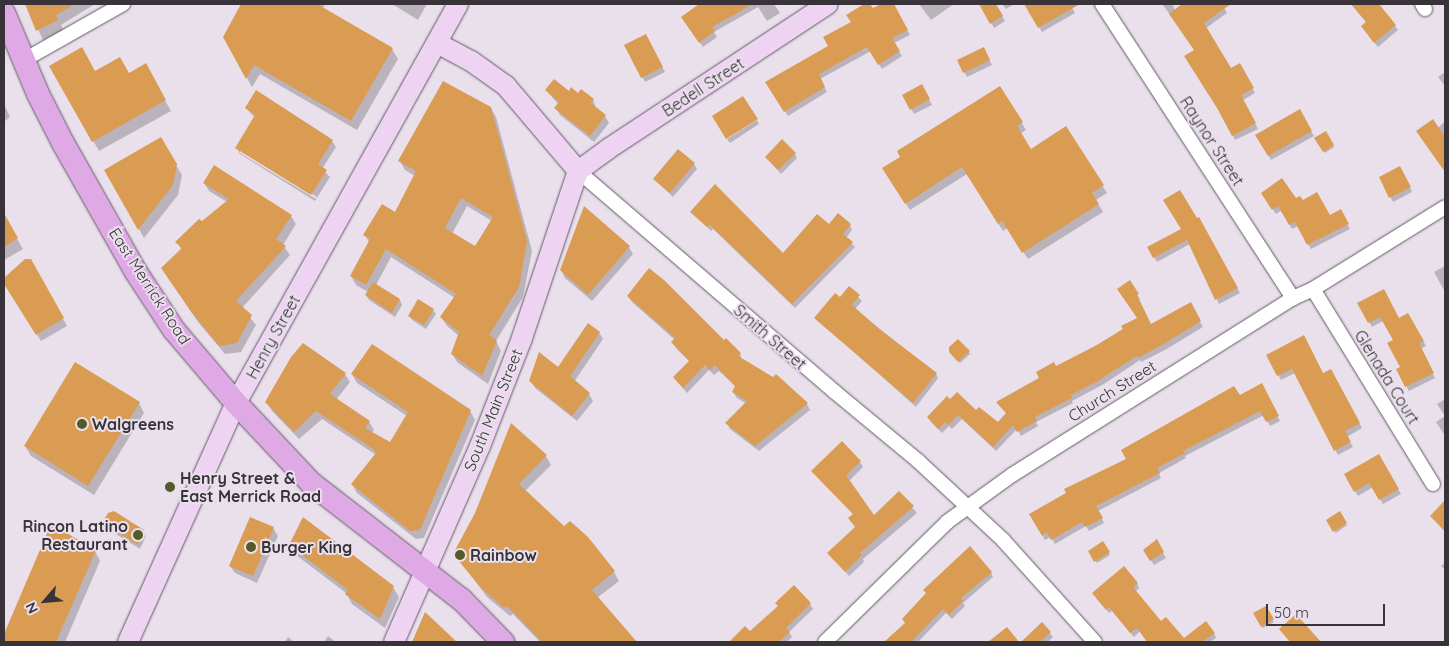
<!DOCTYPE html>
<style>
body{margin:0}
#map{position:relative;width:1449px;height:646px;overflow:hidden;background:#e9e0ec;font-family:Quicksand,sans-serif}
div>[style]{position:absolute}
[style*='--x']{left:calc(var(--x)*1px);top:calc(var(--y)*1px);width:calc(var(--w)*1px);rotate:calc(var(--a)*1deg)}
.shadow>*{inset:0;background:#0003}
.building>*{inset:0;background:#d99c52}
.roads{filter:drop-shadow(0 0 1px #615963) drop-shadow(0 0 1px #615963)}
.street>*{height:14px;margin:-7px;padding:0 7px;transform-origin:7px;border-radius:7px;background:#fff}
.secondary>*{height:20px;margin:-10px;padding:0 10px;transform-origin:10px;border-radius:10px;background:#eed4f2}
.primary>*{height:22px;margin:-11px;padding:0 11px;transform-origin:11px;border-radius:11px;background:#dea9e4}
.dots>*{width:14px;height:14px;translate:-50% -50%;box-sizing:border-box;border:2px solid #e9e0ec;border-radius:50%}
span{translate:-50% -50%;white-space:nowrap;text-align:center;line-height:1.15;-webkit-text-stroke:4px #e9e0ec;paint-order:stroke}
.street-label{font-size:16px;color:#373338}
.poi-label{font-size:16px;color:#373338;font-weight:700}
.left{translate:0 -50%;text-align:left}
.right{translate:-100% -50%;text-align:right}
.frame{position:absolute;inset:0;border:5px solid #373338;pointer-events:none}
.north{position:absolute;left:20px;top:576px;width:50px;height:50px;-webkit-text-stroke:4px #e9e0ec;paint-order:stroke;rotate:243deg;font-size:14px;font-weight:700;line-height:20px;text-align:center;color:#373338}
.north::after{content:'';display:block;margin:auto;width:18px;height:22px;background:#373338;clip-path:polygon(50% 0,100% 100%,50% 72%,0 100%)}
.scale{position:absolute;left:1266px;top:604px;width:119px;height:22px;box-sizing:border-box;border:2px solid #373338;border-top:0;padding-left:6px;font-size:15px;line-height:18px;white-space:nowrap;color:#373338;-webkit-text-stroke:4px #e9e0ec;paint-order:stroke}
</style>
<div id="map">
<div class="shadow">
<div style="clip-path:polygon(26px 4px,95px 4px,61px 25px,63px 30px,43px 40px)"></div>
<div style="clip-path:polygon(243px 4px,325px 4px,323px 9px,392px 49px,398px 59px,357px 130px,260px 74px,252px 87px,224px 37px)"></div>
<div style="clip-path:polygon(392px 4px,427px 4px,418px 20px)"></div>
<div style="clip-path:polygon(700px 4px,774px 4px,780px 13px,767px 21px,758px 7px,714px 32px,717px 37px,703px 47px,683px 17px)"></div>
<div style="clip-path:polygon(866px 4px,873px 10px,884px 4px,892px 4px,910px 35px,894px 43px,902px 56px,882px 69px,871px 51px,820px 79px,827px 92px,788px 116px,767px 82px,830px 47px,852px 22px,848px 15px)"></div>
<div style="clip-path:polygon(919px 4px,954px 4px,931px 20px)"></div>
<div style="clip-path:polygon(986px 4px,995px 4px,1005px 21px,994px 28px,982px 6px)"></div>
<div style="clip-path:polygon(1002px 4px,1014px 4px,1006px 9px)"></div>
<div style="clip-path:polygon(1036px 4px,1070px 4px,1075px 13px,1042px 32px,1028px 8px)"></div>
<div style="clip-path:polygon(1162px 4px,1172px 4px,1175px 10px,1185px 4px,1222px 4px,1227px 13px,1206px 28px,1231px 70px,1239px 65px,1255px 93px,1243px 100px,1258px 129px,1235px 140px,1220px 110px,1196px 50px)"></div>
<div style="clip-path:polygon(1351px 4px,1378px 4px,1398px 30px,1378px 47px,1365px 31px,1367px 23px)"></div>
<div style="clip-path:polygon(646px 35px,665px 72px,645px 82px,626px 46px)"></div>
<div style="clip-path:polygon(983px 48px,992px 65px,967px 77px,958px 61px)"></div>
<div style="clip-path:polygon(145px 65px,171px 111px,99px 151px,51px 66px,95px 73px,129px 74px)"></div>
<div style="clip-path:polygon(1445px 72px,1445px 86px,1438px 77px)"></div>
<div style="clip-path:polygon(922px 86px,932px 105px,914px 114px,904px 95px)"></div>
<div style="clip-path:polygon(1000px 88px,1026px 130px,1020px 134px,1031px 150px,1066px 128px,1107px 193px,1096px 200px,1103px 212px,1028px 259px,1007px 228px,1003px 231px,967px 174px,910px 210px,888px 176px)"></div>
<div style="clip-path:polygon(546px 90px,569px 93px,593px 100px,596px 108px,605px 116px,609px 123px,594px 142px,560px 115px,556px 108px,558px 104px)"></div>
<div style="clip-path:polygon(4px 104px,10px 117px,4px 122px)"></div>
<div style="clip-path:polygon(evenodd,490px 107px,496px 117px,532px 251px,523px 297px,496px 341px,501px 351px,488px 384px,458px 363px,452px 354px,459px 336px,447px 326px,441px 317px,455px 298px,391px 257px,376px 285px,400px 300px,402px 305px,395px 317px,369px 300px,366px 295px,368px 292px,356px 285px,351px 276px,369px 242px,365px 235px,395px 213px,415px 176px,405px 170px,400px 161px,490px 107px,467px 206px,492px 221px,475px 248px,452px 234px,467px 206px)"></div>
<div style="clip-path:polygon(evenodd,246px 108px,332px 141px,336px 147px,322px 169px,330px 177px,315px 201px,240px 154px,237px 148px,255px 118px,246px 108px,240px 150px,317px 197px,316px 199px,240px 153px,240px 150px)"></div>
<div style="clip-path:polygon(1299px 111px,1314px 136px,1271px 160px,1257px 135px)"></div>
<div style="clip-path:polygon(757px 120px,759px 124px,730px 143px,727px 139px)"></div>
<div style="clip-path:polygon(1445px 121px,1445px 171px,1420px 136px,1438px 128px)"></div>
<div style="clip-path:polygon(1326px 133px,1334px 147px,1325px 153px,1316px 139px)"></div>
<div style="clip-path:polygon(160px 139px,182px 175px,178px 195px,144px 238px,106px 170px)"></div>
<div style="clip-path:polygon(795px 154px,797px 158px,781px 174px,766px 157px)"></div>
<div style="clip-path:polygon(694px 164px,697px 169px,673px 197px,654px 179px)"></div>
<div style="clip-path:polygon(1400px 167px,1412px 192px,1393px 202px,1380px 177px)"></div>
<div style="clip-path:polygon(204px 183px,291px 216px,296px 224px,283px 245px,290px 255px,242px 308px,256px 325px,241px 352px,225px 354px,198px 322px,168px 277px,182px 251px,177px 242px,227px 202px,209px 191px)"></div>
<div style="clip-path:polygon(1265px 198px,1302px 202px,1329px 217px,1340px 211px,1350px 229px,1311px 249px,1298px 226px,1292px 229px,1282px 210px,1276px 214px)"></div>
<div style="clip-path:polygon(692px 212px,783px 255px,829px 226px,850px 225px,852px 230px,846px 238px,855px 247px,795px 308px,713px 229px,711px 231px)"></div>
<div style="clip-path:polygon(4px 216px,23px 249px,4px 260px)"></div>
<div style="clip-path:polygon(1199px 219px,1240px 293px,1219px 304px,1190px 244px,1157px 262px,1149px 248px)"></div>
<div style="clip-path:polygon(629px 247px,633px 254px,592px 301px,565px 278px,561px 270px)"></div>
<div style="clip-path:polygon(26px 261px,30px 261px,67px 326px,41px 341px,4px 282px,4px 280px)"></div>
<div style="clip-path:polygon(1445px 266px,1445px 292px,1434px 272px)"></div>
<div style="clip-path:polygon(1129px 282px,1140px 299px,1138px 300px,1151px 326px,1190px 304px,1203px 327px,1165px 350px,1141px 362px,1140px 360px,1104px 384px,1072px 401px,1073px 403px,1036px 422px,1038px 426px,1021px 436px,1017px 429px,996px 451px,962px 419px,952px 429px,949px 426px,942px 433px,931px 422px,928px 417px,950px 401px,998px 423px,1007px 414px,997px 403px,1041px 379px,1055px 368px,1096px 347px,1138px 319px)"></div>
<div style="clip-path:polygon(849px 288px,862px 301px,855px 309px,936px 374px,938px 378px,916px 407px,816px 318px,840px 299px)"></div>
<div style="clip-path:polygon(628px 296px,724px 342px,740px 353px,742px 361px,773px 379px,776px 376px,807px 404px,810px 410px,759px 451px,730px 429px,727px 423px,747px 404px,737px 398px,733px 392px,736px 387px,719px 371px,714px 375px,709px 370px,687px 393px,674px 378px,690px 362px,676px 348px,673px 342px,675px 340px,632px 302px)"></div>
<div style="clip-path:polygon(1359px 304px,1399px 319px,1408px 314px,1426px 346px,1420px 349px,1435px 378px,1409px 391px,1397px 370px,1402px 367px,1395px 341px,1383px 321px,1372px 327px)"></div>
<div style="clip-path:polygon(433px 310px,436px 314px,426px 329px,412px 320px,409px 316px)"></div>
<div style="clip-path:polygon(599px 332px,603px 339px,574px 382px,589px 394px,593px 401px,577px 421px,535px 388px,531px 381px,558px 369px)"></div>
<div style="clip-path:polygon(969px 352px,970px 354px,960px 363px,951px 354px)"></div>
<div style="clip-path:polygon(1268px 355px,1323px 375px,1331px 370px,1362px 428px,1347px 437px,1353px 447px,1338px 455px,1295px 373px,1281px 380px)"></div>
<div style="clip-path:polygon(345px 374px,350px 382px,336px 400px,369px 422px,374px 430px,372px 433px,390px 444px,407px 416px,357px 383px,352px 374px,470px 411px,475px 420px,424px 538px,416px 539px,357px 493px,352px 484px,376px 455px,322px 419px,299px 439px,272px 411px,267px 402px)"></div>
<div style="clip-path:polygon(1261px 385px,1280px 421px,1270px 426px,1264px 415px,1185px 456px,1186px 458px,1159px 473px,1161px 478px,1098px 511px,1104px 523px,1089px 531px,1086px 526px,1055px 544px,1051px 537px,1045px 540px,1031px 515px)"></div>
<div style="clip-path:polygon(1445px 399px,1445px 436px,1436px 422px,1445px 416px,1437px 404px)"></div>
<div style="clip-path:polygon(139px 403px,144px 413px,94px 495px,31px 456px,25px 446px)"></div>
<div style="clip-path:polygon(1378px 455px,1401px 494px,1383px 504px,1373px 487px,1358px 496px,1346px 475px)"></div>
<div style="clip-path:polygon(546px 456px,551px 465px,525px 491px,564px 527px,587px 538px,614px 572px,619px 581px,597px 598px,634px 642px,540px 642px,513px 614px,510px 616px,487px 597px,455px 554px,476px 514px)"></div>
<div style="clip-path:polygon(860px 462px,863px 467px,849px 481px,874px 517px,899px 493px,917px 513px,863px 559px,864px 562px,849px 576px,829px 553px,856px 527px,854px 515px,813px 472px)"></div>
<div style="clip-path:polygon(1443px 504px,1445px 506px,1445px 532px,1431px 516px)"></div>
<div style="clip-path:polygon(1339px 513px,1347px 525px,1336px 533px,1327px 521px)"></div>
<div style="clip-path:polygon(103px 523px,143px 531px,146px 536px,140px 549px,106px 528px)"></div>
<div style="clip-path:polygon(51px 526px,95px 551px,100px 561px,65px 642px,4px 642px,4px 637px)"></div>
<div style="clip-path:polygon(273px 528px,278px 536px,257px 583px,235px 573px,230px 566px)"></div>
<div style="clip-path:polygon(1156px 541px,1166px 558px,1154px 565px,1145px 550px)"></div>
<div style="clip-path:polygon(1103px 543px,1110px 555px,1097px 563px,1089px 551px)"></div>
<div style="clip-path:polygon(290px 545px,393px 587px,399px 597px,385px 628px,352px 604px,346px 593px,296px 555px)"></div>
<div style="clip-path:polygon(1445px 562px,1445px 570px,1441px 566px)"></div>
<div style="clip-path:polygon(991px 572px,993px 577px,963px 603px,965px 606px,952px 619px,946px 613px,918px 642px,886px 642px,906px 624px)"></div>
<div style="clip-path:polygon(1137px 583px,1139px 588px,1135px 592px,1161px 623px,1183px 640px,1214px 633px,1216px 638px,1210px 642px,1148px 642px,1140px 631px,1134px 637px,1112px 611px,1109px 613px,1096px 598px)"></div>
<div style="clip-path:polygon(810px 604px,813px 609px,789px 632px,792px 637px,787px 642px,730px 642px,745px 628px,750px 632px)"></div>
<div style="clip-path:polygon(1266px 608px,1274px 622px,1263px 628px,1255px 614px)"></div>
<div style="clip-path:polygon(1042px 624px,1053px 637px,1048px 642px,1027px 642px,1026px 639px)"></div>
<div style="clip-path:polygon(328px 636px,336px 642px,324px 642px)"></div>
<div style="clip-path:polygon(288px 637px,294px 642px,285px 642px)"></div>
</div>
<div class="building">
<div style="clip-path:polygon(25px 4px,75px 4px,56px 15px,58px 20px,36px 31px)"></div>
<div style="clip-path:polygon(241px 4px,317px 4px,393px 48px,351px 121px,254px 65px,246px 79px,223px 37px)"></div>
<div style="clip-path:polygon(699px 4px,753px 4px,712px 27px,715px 31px,699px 43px,681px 17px)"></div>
<div style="clip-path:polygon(864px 4px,870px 4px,873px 8px,881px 4px,894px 4px,908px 30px,892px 38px,900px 51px,878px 65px,867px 47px,819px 74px,825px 87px,784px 112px,765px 82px,828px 46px,823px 37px,851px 22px,846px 15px)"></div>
<div style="clip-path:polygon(979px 4px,996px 4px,1003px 16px,990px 24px)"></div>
<div style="clip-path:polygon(1024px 4px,1080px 4px,1038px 28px)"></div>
<div style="clip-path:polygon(1182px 4px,1231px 4px,1204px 23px,1231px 68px,1240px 63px,1254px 88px,1241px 95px,1256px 123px,1232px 136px,1217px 108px,1184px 56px,1194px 50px,1169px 14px)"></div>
<div style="clip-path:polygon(1351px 4px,1379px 4px,1396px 25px,1374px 43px,1361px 26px,1366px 22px)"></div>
<div style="clip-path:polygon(646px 34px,663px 67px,641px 78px,624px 45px)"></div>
<div style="clip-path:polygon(82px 47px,95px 71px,120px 57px,129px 73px,146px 63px,166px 100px,92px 142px,49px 66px)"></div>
<div style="clip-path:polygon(984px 47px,990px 60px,963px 73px,957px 60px)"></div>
<div style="clip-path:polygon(554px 79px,569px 91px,571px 87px,578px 93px,581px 89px,594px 99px,591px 103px,606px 115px,590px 136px,554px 108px,559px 102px,545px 90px)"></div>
<div style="clip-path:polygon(evenodd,443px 81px,491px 107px,527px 241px,519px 287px,489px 335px,497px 341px,482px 376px,451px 354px,459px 332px,440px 317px,456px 294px,386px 249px,366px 285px,350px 276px,370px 239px,363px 235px,382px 204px,395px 212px,416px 171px,398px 161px,443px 81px,461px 198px,493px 217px,475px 246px,445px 228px,461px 198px)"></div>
<div style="clip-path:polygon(922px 84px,930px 99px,910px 110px,902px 95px)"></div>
<div style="clip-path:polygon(1000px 86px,1023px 122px,1017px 126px,1031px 149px,1066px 126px,1104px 185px,1092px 193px,1099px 204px,1022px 253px,1002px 221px,998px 224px,962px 167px,905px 204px,882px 168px,900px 157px,897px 151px)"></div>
<div style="clip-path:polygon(256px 90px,333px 140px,318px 164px,327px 170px,311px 195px,235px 148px,255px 115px,245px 108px)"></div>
<div style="clip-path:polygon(743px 96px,758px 119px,726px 139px,712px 116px)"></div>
<div style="clip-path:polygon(1300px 109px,1312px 131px,1268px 156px,1255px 135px)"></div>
<div style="clip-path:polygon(1433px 119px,1445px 137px,1445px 172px,1416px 131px)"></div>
<div style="clip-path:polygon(1326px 131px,1334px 145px,1323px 152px,1314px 138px)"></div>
<div style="clip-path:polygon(161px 137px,177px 164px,173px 185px,138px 230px,104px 170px)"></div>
<div style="clip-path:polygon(782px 139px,796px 153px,778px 170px,765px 157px)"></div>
<div style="clip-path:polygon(678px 149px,695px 163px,670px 193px,653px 179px)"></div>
<div style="clip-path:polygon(214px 165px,292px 215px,276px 239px,286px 246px,236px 301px,252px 315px,237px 343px,219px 346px,192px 313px,161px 268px,182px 248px,175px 242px,199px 219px,202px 221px,229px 199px,203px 183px)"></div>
<div style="clip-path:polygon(1400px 166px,1411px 187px,1389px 198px,1379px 177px)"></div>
<div style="clip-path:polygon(1282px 178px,1296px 198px,1300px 196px,1303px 200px,1317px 192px,1330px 215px,1341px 209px,1349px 224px,1307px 245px,1295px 222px,1289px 225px,1278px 206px,1272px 210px,1261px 193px)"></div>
<div style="clip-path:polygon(715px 184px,783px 253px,817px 214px,829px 224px,838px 213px,851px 224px,843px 234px,853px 242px,792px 304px,710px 225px,707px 227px,690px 212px)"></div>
<div style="clip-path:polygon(1180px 190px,1197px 218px,1199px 217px,1238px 288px,1215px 300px,1187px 240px,1153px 258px,1147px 247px,1181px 229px,1163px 200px)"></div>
<div style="clip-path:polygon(584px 206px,630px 246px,588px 295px,560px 270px)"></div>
<div style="clip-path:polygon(4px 213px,18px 238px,4px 247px)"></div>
<div style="clip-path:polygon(25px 259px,31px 259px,64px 318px,36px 335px,4px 284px,4px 278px)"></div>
<div style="clip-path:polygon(649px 268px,664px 280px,724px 340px,726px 338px,741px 353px,738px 356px,773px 377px,776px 374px,808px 403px,755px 446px,725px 423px,747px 401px,732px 392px,735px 386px,715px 365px,710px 370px,705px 365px,683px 388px,673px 377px,689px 361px,671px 342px,675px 338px,627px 296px)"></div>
<div style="clip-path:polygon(1130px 280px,1139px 294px,1137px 295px,1151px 324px,1191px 302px,1201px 321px,1162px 345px,1138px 358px,1137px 356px,1102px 378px,1102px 379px,1071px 395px,1072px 398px,1035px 417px,1037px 421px,1017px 432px,1013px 425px,993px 447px,958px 415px,948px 425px,946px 422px,938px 429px,927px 417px,947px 396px,950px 399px,957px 392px,976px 410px,979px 407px,998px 422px,1006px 413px,996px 402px,1039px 378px,1036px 372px,1054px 362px,1056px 366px,1095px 346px,1123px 329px,1121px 326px,1137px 318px,1117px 289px)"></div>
<div style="clip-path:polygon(373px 282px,400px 299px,392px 313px,365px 295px)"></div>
<div style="clip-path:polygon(849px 286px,860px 295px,852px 305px,878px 328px,937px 373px,913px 403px,814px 318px,835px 293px,840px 297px)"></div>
<div style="clip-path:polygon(1384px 289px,1399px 318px,1408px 313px,1424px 341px,1419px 343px,1434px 373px,1405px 387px,1396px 369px,1400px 367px,1387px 343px,1393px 340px,1380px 317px,1368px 323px,1357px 303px)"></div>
<div style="clip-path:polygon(418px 299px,434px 309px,424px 325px,408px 316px)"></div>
<div style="clip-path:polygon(588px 323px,600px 332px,570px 376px,590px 393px,572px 416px,529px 381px,539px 352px,558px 367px)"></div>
<div style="clip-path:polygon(1304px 335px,1323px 373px,1331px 369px,1360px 423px,1345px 431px,1351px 442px,1334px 451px,1292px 369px,1277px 376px,1266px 355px)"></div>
<div style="clip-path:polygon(958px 339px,970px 351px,958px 362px,949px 352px,949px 347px)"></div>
<div style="clip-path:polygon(303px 343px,346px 373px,330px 394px,370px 421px,365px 428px,390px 442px,408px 412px,351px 374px,372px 344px,471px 410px,420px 530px,410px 531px,351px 484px,376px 453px,373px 449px,316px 411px,294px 432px,265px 402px,291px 357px)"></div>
<div style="clip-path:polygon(75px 362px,140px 402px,88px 486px,24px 446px)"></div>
<div style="clip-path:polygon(1262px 383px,1279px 416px,1266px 422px,1260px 411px,1183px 451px,1185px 453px,1157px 468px,1160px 473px,1096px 506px,1103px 518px,1085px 527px,1082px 522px,1051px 540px,1047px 532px,1042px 536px,1029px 514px,1066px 493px,1064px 489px,1126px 459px,1121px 450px,1234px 386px,1240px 395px)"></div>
<div style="clip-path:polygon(511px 423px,547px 455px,519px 484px,564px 526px,570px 521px,588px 537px,615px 571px,592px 590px,637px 642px,542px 642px,507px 606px,504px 608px,481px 588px,453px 554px,475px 513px)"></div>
<div style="clip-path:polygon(842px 441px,861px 461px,846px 475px,874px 515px,899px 491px,914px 506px,860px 553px,862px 555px,845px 572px,827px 553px,855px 527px,848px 518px,853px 514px,811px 471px)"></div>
<div style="clip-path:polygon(1379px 454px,1399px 489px,1379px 500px,1369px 483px,1354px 492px,1344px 474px)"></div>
<div style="clip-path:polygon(1445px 500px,1445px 531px,1430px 516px)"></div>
<div style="clip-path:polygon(114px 511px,144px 530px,138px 545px,102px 523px,108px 513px)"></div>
<div style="clip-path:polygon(1340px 511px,1347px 523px,1333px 532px,1326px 520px)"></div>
<div style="clip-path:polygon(250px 517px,274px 527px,253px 576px,229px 566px)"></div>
<div style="clip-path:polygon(303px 517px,394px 586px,380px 619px,345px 594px,348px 590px,289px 545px)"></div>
<div style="clip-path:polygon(51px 524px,96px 550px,56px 642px,4px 642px,4px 634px)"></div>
<div style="clip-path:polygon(1157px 539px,1164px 552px,1150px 561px,1143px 550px)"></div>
<div style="clip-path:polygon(1103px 541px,1110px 552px,1094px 562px,1088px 551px)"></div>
<div style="clip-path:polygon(970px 546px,992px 572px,961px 598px,963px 601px,949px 615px,943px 609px,911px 642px,884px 642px,905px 623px,902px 619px,926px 593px,923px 590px)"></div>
<div style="clip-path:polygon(1124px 566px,1138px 583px,1133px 587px,1161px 621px,1166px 617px,1184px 638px,1206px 621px,1215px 633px,1201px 642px,1147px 642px,1137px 628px,1130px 633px,1109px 607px,1106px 610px,1092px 593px)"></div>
<div style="clip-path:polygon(794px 585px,811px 603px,786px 628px,790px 632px,778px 642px,729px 642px,745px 626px,750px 631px,778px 606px,775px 603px)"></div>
<div style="clip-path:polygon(1266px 606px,1274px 619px,1261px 627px,1253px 613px)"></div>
<div style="clip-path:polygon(425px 612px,457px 642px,412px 642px)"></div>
<div style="clip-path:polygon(1296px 614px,1321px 642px,1290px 642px,1279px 629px)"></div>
<div style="clip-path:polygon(1042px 622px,1051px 632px,1040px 642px,1021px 642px)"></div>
<div style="clip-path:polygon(1007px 627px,1019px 642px,988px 642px)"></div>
</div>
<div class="roads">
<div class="street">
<div style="--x:1102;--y:4;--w:351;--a:57"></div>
<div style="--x:1422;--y:4;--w:6;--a:59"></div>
<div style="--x:24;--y:60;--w:114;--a:-29.5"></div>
<div style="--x:578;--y:171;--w:339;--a:40.7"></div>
<div style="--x:835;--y:392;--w:108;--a:39.7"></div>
<div style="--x:918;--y:461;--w:116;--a:42.9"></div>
<div style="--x:1003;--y:540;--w:137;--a:48"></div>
<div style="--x:1313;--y:289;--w:229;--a:58.4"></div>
<div style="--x:825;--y:642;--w:171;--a:-44.5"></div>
<div style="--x:947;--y:522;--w:80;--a:-35.9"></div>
<div style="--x:1012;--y:475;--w:332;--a:-32.2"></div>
<div style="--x:1293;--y:298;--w:22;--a:-24"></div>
<div style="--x:1313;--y:289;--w:155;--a:-31.8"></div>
</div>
<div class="secondary">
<div style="--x:437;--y:43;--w:38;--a:28"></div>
<div style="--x:471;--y:61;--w:43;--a:35.5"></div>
<div style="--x:506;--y:86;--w:111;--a:49.7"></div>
<div style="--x:578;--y:171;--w:37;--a:-36"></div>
<div style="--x:608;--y:149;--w:263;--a:-33.4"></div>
<div style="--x:128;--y:642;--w:262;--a:-65.7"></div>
<div style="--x:236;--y:403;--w:457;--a:-60.9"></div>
<div style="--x:394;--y:642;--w:214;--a:-66.3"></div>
<div style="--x:480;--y:446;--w:116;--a:-68.7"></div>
<div style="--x:522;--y:338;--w:176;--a:-71.5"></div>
</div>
<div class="primary">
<div style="--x:4;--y:13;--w:88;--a:67.2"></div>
<div style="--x:38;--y:94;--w:55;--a:63"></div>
<div style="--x:63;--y:143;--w:148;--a:60.5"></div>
<div style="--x:136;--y:272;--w:69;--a:56.8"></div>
<div style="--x:174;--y:330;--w:96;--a:49.7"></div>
<div style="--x:236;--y:403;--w:110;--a:46.8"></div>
<div style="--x:311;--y:483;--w:191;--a:37.8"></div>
<div style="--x:462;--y:600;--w:59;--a:45.7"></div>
</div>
</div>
<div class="dots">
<div style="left:82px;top:424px;background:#535b29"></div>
<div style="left:170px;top:487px;background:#535b29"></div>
<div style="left:138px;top:535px;background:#535b29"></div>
<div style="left:251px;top:547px;background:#535b29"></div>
<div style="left:460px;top:555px;background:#535b29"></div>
</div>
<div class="street-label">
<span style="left:703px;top:87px;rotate:-33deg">Bedell Street</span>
<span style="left:1212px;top:141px;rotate:57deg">Raynor Street</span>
<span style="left:150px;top:286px;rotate:57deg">East Merrick Road</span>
<span style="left:273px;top:337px;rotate:-61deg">Henry Street</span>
<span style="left:770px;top:337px;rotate:41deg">Smith Street</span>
<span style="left:1387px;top:377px;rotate:58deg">Glenada Court</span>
<span style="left:1112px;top:391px;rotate:-32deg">Church Street</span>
<span style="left:493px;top:410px;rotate:-68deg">South Main Street</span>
</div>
<div class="poi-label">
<span class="left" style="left:92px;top:424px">Walgreens</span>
<span class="left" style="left:180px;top:487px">Henry Street &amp;<br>East Merrick Road</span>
<span class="right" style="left:128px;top:535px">Rincon Latino<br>Restaurant</span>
<span class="left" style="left:261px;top:547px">Burger King</span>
<span class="left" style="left:470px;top:555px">Rainbow</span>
</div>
<div class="frame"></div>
<div class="north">N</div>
<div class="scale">50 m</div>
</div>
